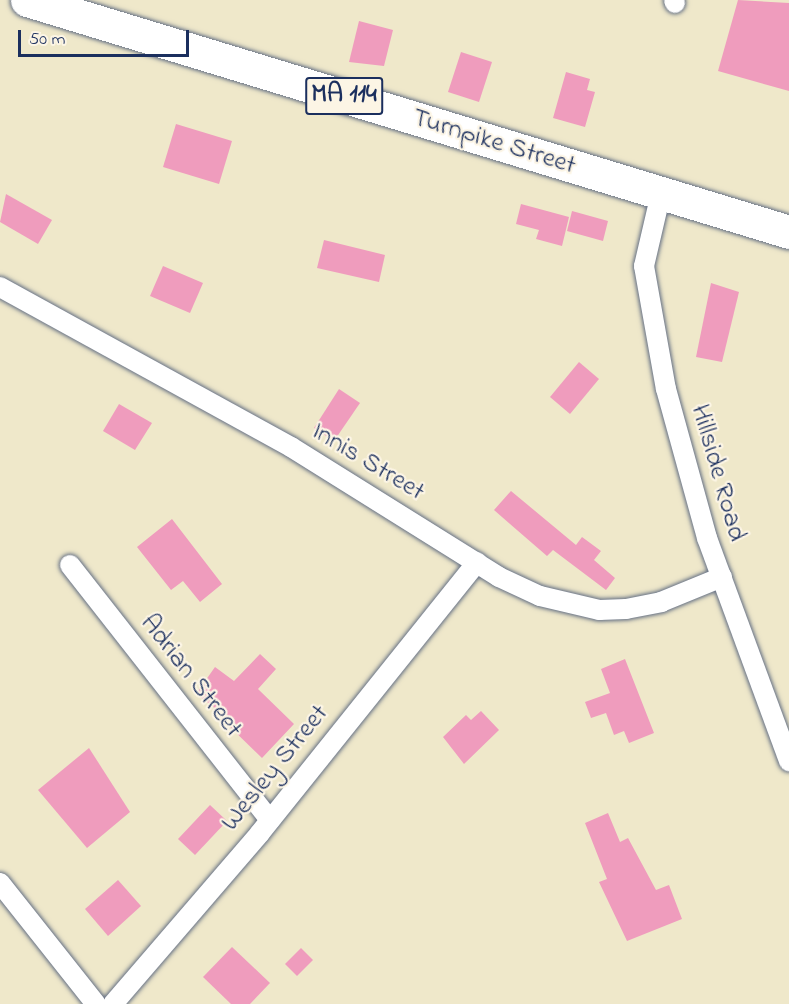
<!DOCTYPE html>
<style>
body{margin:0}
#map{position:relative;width:789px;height:1004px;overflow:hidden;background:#efe8ca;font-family:"Indie Flower",sans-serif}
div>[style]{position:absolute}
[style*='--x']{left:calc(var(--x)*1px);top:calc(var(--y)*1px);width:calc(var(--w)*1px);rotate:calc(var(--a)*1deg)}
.building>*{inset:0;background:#ef9cbd}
.roads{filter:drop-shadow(0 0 2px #657084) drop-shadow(0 0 2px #657084)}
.street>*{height:20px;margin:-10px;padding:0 10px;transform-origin:10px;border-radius:10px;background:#fff}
.highway>*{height:33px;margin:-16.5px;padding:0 16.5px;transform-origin:16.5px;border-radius:16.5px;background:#fff}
span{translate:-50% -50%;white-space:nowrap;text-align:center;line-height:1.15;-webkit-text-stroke:4.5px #fcf5e5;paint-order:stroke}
.shield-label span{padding:2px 4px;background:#fcf5e5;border:2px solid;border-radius:4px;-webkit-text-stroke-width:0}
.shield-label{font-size:26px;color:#1b2f5e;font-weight:700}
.street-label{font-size:27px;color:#1b2f5e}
.scale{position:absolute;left:18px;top:30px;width:171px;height:27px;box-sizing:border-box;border:3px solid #1b2f5e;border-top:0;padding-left:8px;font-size:18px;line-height:21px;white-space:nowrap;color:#1b2f5e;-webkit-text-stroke:4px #fcf5e5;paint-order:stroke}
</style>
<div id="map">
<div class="building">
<div style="clip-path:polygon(738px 0,789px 3px,789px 91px,718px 71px)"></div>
<div style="clip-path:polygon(359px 21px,393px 30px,384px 66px,349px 62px)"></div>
<div style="clip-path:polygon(461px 52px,492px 62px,479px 102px,448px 92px)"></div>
<div style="clip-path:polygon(566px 72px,590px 79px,587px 90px,595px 92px,585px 127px,553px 118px)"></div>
<div style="clip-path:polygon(176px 124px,232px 141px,219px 184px,163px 167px)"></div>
<div style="clip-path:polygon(6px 194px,52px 220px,38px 244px,0 222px)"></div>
<div style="clip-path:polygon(521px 204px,569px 217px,562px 246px,536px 239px,539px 230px,516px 224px)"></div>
<div style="clip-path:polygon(572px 211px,608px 221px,603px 241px,567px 231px)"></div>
<div style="clip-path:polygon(324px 240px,385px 255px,379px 282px,317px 268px)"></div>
<div style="clip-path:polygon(163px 266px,203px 283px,190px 313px,150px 296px)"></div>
<div style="clip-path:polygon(711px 283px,739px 292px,722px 362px,696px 357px)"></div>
<div style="clip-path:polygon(579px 362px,599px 379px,570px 414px,550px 397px)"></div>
<div style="clip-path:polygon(339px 389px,360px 403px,334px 441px,314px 428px)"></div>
<div style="clip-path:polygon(119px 404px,152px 423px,135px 450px,103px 431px)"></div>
<div style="clip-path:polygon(511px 491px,576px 545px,582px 537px,601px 551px,594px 560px,615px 578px,606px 590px,553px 550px,547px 556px,494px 510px)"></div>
<div style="clip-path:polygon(172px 519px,222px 584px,200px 602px,183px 581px,171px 590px,137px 547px)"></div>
<div style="clip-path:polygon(260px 654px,276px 669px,258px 689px,294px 724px,262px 758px,227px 724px,231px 720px,196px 694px,215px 667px,234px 681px)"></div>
<div style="clip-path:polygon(625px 659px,654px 733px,629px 743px,624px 731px,614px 735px,606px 713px,591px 718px,585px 702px,610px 693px,601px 669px)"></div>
<div style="clip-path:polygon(481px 711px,499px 730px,464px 764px,443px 737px,466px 715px,471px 720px)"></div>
<div style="clip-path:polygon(89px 748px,130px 812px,87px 848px,38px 790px)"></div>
<div style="clip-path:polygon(210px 805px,227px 821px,195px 855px,178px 839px)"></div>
<div style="clip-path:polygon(608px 813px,620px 842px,628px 838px,656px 890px,669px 885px,682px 919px,627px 941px,599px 882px,607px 879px,585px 823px)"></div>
<div style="clip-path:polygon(118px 880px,141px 906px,108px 936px,85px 909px)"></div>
<div style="clip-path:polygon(232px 947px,270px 983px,250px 1004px,231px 1004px,203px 977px)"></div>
<div style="clip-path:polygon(301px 948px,313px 960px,297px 976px,285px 964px)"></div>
</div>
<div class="roads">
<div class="street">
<div style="--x:674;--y:0;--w:3;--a:72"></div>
<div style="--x:661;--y:193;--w:75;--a:103.1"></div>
<div style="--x:644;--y:266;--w:125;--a:79.9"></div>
<div style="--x:666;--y:389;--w:155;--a:74.6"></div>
<div style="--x:707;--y:538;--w:238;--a:69.8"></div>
<div style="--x:0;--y:287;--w:332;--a:28.8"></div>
<div style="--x:291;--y:447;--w:245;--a:32"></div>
<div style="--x:499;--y:577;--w:45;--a:24.9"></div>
<div style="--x:540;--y:596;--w:61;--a:13.3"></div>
<div style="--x:599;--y:610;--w:27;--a:-2"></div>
<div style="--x:626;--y:609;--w:36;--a:-11"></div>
<div style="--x:661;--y:602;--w:66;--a:-22.3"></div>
<div style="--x:70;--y:565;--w:324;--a:51.9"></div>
<div style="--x:0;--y:883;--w:154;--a:51.6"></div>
<div style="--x:113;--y:1004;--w:225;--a:-49.3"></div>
<div style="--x:260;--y:833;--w:347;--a:-51.3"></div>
</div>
<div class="highway">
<div style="--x:27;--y:0;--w:797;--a:16.93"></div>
</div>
</div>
<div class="shield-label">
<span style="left:344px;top:96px">MA 114</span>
</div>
<div class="street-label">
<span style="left:494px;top:142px;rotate:17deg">Turnpike Street</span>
<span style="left:368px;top:462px;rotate:31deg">Innis Street</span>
<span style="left:718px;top:473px;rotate:74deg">Hillside Road</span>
<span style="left:191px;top:676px;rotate:52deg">Adrian Street</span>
<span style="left:275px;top:768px;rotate:-51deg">Wesley Street</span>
</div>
<div class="scale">50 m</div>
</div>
